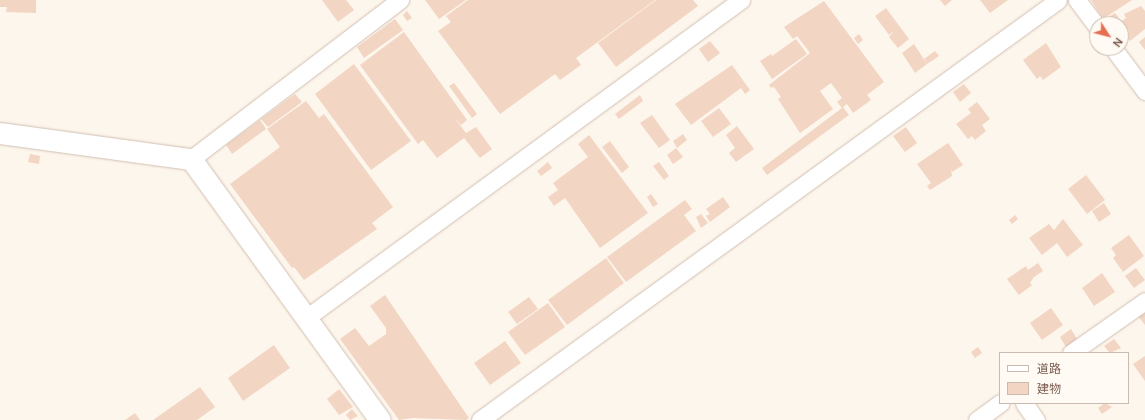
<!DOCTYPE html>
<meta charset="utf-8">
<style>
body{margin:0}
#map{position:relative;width:1145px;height:420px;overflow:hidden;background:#fdf6ec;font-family:"DM Sans","Noto Sans JP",sans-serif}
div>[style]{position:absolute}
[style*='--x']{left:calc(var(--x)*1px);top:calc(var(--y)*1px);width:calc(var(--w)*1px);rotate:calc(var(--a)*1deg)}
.building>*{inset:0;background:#f3d5c3}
.roads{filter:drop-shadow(0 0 1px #d1beb0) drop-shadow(0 0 1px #d1beb0)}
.minor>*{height:17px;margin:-8.5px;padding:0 8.5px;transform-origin:8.5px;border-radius:8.5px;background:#fff}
.tertiary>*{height:21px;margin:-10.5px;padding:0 10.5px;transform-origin:10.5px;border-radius:10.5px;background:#fff}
span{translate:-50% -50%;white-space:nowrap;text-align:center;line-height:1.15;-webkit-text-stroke:3px #fffaf3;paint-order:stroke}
.legend{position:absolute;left:999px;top:352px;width:130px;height:52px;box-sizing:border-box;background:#fffaf3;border:1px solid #cabbb1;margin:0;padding:5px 7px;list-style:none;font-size:12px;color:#7a5c4d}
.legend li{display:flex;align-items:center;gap:8px;height:20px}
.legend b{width:20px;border:1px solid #cabbb1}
.north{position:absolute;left:1089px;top:16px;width:40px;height:40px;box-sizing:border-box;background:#fffaf3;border:1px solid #cabbb1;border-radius:50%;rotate:126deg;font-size:11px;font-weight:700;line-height:16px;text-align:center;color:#7a5c4d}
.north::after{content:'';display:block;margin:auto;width:14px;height:18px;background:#e76f51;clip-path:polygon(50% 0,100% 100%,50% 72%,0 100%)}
</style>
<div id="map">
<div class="building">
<div style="clip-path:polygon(0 0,36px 0,36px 13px,6px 12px,7px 7px,0 7px)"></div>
<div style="clip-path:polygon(322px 0,346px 0,354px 10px,338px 22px)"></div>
<div style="clip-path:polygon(425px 0,466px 0,439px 19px)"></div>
<div style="clip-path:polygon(468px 0,655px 0,576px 58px,581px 65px,560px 80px,555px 74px,500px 114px,438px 31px,451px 22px,446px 16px)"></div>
<div style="clip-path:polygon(656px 0,693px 0,698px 6px,616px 67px,598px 43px)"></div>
<div style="clip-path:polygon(940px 0,952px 0,945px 6px)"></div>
<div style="clip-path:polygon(980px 0,1008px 0,990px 13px)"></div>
<div style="clip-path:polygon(1091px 0,1132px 0,1103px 19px)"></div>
<div style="clip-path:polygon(824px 1px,884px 82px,867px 95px,871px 100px,853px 113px,847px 104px,843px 107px,849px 115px,767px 175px,762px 168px,842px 108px,837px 102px,842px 98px,831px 83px,820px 91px,833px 109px,800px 133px,778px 99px,781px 97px,774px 87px,771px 88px,769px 85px,810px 53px,797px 36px,793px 39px,784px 27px)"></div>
<div style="clip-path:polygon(1141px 6px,1145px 11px,1145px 29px,1130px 41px,1121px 29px,1121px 24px,1118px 24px,1126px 18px,1124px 14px)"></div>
<div style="clip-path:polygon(886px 8px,909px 39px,898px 48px,889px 37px,894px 31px,889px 35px,875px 16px)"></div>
<div style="clip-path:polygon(407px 11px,412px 18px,407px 21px,403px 15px)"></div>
<div style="clip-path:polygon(1115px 13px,1119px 18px,1106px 24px,1104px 20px)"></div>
<div style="clip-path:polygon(395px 19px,403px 30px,364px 58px,357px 47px)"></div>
<div style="clip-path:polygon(404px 32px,467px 120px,461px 125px,454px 117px,466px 133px,476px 127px,492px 149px,480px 158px,464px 138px,437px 158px,423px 140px,418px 144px,360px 65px)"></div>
<div style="clip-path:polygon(859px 34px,863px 40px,858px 44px,854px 38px)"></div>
<div style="clip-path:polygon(1145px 37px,1145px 50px,1139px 42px)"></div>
<div style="clip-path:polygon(796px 39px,807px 54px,772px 79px,760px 61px,771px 54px,772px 56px)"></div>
<div style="clip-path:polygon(710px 41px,720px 53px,708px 62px,699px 49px)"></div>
<div style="clip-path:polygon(1046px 43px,1061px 67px,1043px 80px,1040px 76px,1037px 79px,1023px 60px)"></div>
<div style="clip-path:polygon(914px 44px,927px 64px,915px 73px,902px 53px)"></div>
<div style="clip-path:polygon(935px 51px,939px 56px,927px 64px,924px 59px)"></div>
<div style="clip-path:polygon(354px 64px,411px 141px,371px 170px,315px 94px)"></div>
<div style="clip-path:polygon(732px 65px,750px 90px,745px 94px,741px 88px,691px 125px,675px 104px)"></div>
<div style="clip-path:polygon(454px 83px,477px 114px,472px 118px,449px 86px)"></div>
<div style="clip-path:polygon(964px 84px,971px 93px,960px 102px,953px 92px)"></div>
<div style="clip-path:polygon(295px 94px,302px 102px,268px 127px,261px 119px)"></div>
<div style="clip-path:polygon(640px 95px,643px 101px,619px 119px,615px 114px)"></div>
<div style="clip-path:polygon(306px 101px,319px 118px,324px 114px,393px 207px,372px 223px,377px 229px,304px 280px,294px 267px,292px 268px,230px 184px,280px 147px,267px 129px)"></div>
<div style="clip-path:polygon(977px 102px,990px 119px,982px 125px,986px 131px,975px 140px,972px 136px,968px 139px,956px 124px,971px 113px,968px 109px)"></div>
<div style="clip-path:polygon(719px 108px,731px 124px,713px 137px,701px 121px)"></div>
<div style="clip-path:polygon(652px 115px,670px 140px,659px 148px,640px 123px)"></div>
<div style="clip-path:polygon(260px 120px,266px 129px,232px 154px,226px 145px)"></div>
<div style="clip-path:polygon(737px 126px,754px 149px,736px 162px,729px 153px,735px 148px,726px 135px)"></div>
<div style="clip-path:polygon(906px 127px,917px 143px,905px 152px,893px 136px)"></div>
<div style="clip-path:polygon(683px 134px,687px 140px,677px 148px,673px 141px)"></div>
<div style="clip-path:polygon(589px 135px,648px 213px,600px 248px,565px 198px,554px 206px,548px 197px,558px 190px,553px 183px,588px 157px,578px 144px)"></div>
<div style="clip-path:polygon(610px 141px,629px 167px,622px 173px,602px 147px)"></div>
<div style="clip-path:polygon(948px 143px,963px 165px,952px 172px,951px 170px,952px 176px,930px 190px,927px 186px,931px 183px,917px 164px)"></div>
<div style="clip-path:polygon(676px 148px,683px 157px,673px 164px,667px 155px)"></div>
<div style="clip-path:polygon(30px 154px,40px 156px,39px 164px,28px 162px)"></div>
<div style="clip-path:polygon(548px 162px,552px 168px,541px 176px,537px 171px)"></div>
<div style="clip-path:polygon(659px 162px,669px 176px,664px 180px,653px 166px)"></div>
<div style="clip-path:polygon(1086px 175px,1105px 200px,1087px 214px,1068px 189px)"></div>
<div style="clip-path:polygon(651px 194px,658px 204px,653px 207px,647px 197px)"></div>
<div style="clip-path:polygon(723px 197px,730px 207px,710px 222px,706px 216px,710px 214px,706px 209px)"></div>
<div style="clip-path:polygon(685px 200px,692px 209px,684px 215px,696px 231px,626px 282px,607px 257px)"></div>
<div style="clip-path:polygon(1104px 203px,1111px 214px,1099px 222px,1092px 211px)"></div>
<div style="clip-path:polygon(701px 214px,708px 223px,701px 228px,696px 217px)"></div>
<div style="clip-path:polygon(1015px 215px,1018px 219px,1012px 224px,1009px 220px)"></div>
<div style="clip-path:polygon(1063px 219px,1083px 245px,1067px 257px,1057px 243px,1042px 255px,1029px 238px,1049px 224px,1054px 230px)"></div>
<div style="clip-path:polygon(1129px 235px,1144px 256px,1123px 272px,1113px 258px,1116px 255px,1111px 248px)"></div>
<div style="clip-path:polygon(606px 258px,624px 283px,567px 325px,548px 300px)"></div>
<div style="clip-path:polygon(1038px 263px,1043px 271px,1034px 277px,1030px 283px,1032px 285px,1019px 295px,1007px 279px,1026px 266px,1028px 270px)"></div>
<div style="clip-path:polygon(1136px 268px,1145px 280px,1134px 288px,1125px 276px)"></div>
<div style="clip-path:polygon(1102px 273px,1115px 292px,1094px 306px,1082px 288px)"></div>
<div style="clip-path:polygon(385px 295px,469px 418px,466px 420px,413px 418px,399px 420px,340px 339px,355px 328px,369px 346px,386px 334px,386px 328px,370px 306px)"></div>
<div style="clip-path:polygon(529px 297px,538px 309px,517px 324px,508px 312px)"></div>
<div style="clip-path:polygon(548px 303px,565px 327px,525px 355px,508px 332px)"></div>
<div style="clip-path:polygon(1051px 308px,1063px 325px,1042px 340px,1030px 323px)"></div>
<div style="clip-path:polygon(1145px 309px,1145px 325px,1137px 315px)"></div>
<div style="clip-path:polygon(1071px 329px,1077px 339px,1066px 347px,1060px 337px)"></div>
<div style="clip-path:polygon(1114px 339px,1121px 348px,1110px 353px,1104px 346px)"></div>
<div style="clip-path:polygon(505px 341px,521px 363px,490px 385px,474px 363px)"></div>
<div style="clip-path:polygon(274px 345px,290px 368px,243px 401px,228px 378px)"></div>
<div style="clip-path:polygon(978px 347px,982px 353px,975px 358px,971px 352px)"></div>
<div style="clip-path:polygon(1145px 356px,1145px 381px,1133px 364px)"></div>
<div style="clip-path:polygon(200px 387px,215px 407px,197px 420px,153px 420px)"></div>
<div style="clip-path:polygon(339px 389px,353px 407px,339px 415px,327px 399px)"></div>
<div style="clip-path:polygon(1105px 403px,1112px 407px,1102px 414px,1098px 408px)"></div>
<div style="clip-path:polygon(352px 409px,358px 416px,350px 420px,346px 415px)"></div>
<div style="clip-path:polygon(135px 413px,140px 420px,125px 420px)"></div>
</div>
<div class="roads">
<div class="minor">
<div style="--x:1077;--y:0;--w:34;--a:53"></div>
<div style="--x:1113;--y:48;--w:54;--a:53.3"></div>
<div style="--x:191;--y:159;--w:263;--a:-37.3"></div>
<div style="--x:306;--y:318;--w:539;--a:-36.17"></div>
<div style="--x:1071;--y:353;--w:90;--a:-35.1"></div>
<div style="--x:1024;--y:403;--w:21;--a:55"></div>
<div style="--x:480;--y:420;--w:714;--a:-36"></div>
<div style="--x:977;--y:420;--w:29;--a:-36"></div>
</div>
<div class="tertiary">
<div style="--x:0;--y:133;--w:193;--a:7.8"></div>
<div style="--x:191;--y:159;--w:322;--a:54.1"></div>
</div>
</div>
<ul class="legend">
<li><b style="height:5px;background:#fff"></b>道路</li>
<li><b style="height:11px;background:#f3d5c3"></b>建物</li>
</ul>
<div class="north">N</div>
</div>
